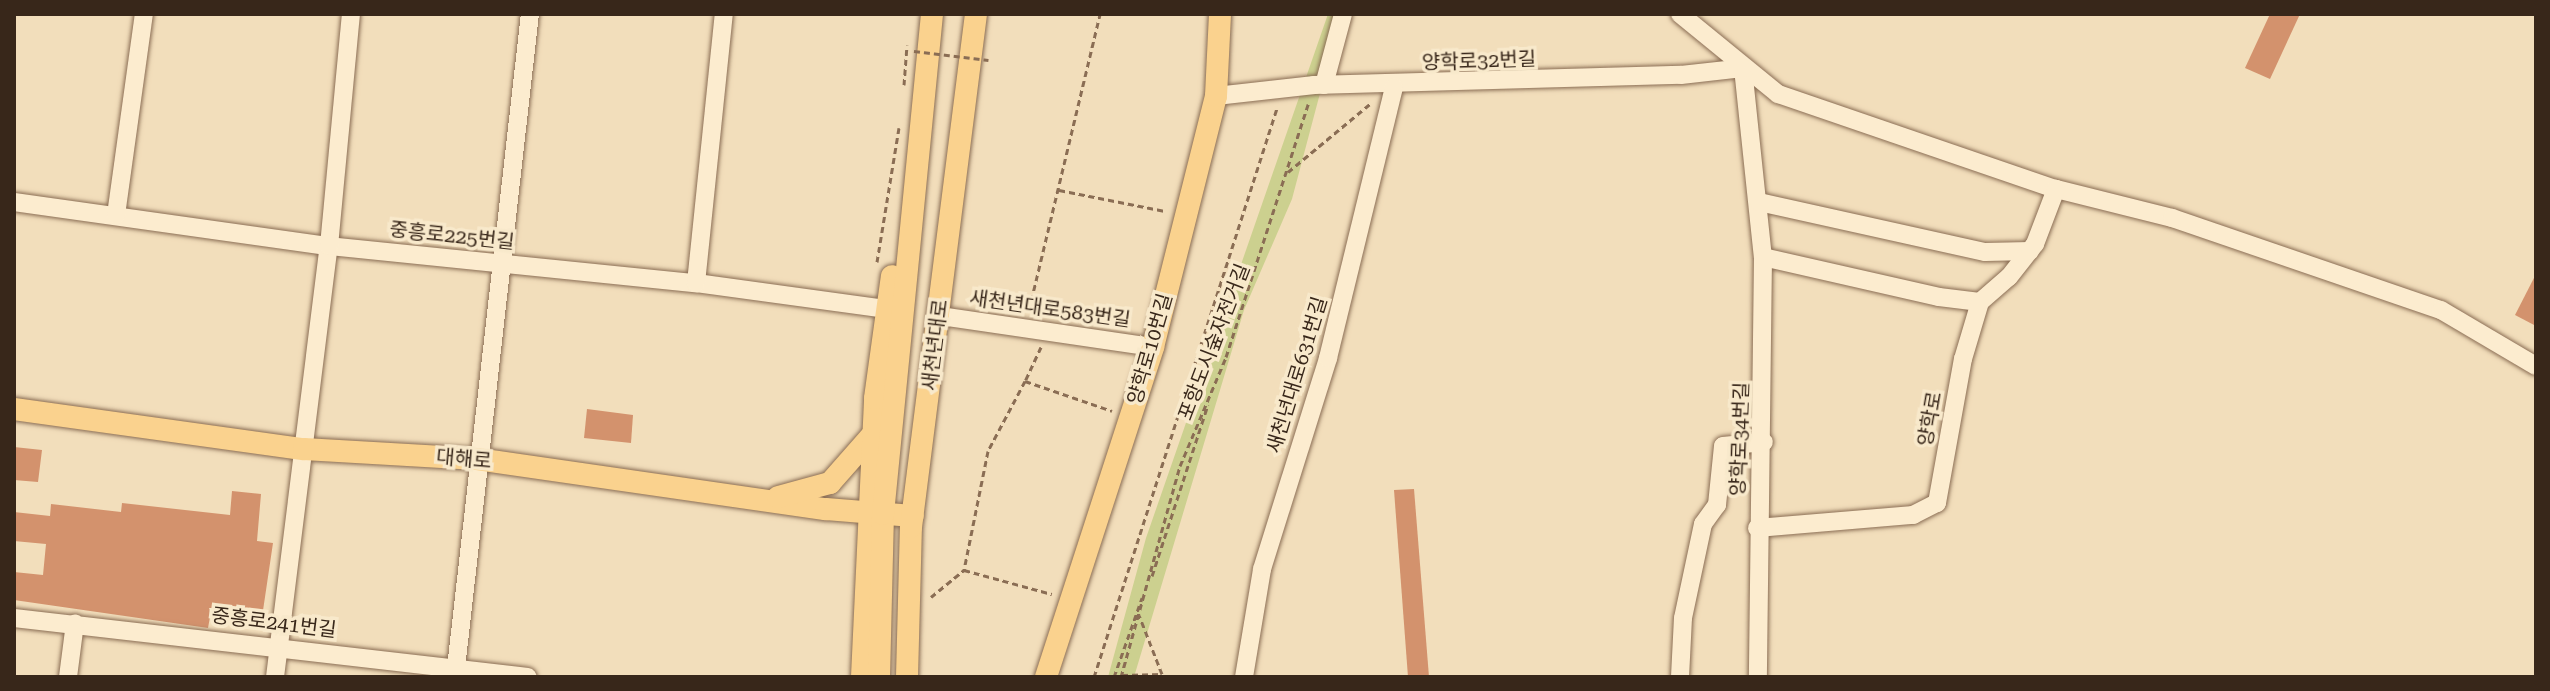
<!DOCTYPE html>
<meta charset="utf-8">
<style>
body{margin:0}
#map{position:relative;width:2550px;height:691px;overflow:hidden;background:#f2debb;font-family:"Roboto Serif","Noto Sans KR",serif}
div>[style]{position:absolute}
[style*='--x']{left:calc(var(--x)*1px);top:calc(var(--y)*1px);width:calc(var(--w)*1px);rotate:calc(var(--a)*1deg)}
.green>*{inset:0;background:#ccd08f}
.building>*{inset:0;background:#d3926d}
.path>*{height:3px;margin-top:-1.5px;transform-origin:0;background:repeating-linear-gradient(90deg,#8a6d54 0 6px,transparent 0 10px)}
.roads{filter:drop-shadow(0 0 2px #8a6d54) drop-shadow(0 0 2px #8a6d54)}
.minor>*{height:18px;margin:-9px;padding:0 9px;transform-origin:9px;border-radius:9px;background:#fceccf}
.major>*{height:22px;margin:-11px;padding:0 11px;transform-origin:11px;border-radius:11px;background:#fad28e}
.path-bridge>*{height:3px;margin-top:-1.5px;transform-origin:0;background:repeating-linear-gradient(90deg,#8a6d54 0 6px,transparent 0 10px)}
span{translate:-50% -50%;white-space:nowrap;text-align:center;line-height:1.15;-webkit-text-stroke:7px #f8e9cb;paint-order:stroke}
.street-label{font-size:20px;color:#38271a}
.frame{position:absolute;inset:0;border:16px solid #38271a;pointer-events:none}
</style>
<div id="map">
<div class="green">
<div style="clip-path:polygon(1328px 14px,1341px 14px,1292px 199px,1244px 310px,1134px 677px,1108px 677px,1146px 538px)"></div>
</div>
<div class="building">
<div style="clip-path:polygon(2270px 14px,2300px 14px,2270px 79px,2245px 68px)"></div>
<div style="clip-path:polygon(2536px 274px,2536px 326px,2515px 315px)"></div>
<div style="clip-path:polygon(587px 409px,633px 415px,631px 443px,584px 438px)"></div>
<div style="clip-path:polygon(14px 447px,42px 450px,38px 482px,14px 480px)"></div>
<div style="clip-path:polygon(1414px 489px,1429px 677px,1408px 677px,1394px 490px)"></div>
<div style="clip-path:polygon(232px 491px,261px 494px,257px 541px,273px 543px,261px 624px,210px 617px,208px 628px,14px 600px,14px 572px,43px 575px,46px 544px,14px 541px,14px 512px,50px 516px,51px 504px,121px 512px,122px 503px,230px 515px)"></div>
</div>
<div class="path">
<div style="--x:904;--y:85;--w:40;--a:-85.7"></div>
<div style="--x:1288;--y:172;--w:108;--a:-39.7"></div>
<div style="--x:1059;--y:190;--w:108;--a:11.2"></div>
<div style="--x:877;--y:262;--w:136;--a:-80.7"></div>
<div style="--x:1029;--y:310;--w:304;--a:-76.5"></div>
<div style="--x:1041;--y:347;--w:38;--a:115"></div>
<div style="--x:1025;--y:381;--w:92;--a:19"></div>
<div style="--x:1025;--y:381;--w:79;--a:117.9"></div>
<div style="--x:988;--y:451;--w:121;--a:101.4"></div>
<div style="--x:964;--y:570;--w:91;--a:15.3"></div>
<div style="--x:1152;--y:576;--w:180;--a:-71.9"></div>
<div style="--x:931;--y:597;--w:43;--a:-39.3"></div>
<div style="--x:1122;--y:675;--w:40;--a:-1.4"></div>
<div style="--x:1162;--y:674;--w:63;--a:-111.3"></div>
<div style="--x:1094;--y:677;--w:598;--a:-72.17"></div>
<div style="--x:1114;--y:677;--w:84;--a:-70.5"></div>
<div style="--x:1121;--y:677;--w:219;--a:-74.4"></div>
<div style="--x:1180;--y:466;--w:118;--a:-67.1"></div>
<div style="--x:1226;--y:357;--w:266;--a:-72"></div>
</div>
<div class="roads">
<div class="minor">
<div style="--x:1680;--y:14;--w:127;--a:39.2"></div>
<div style="--x:1778;--y:94;--w:294;--a:18.9"></div>
<div style="--x:2056;--y:189;--w:120;--a:14"></div>
<div style="--x:2172;--y:218;--w:284;--a:18.9"></div>
<div style="--x:2441;--y:310;--w:110;--a:30.5"></div>
<div style="--x:1743;--y:68;--w:190;--a:84"></div>
<div style="--x:1763;--y:257;--w:420;--a:90.7"></div>
<div style="--x:1324;--y:85;--w:73;--a:-75"></div>
<div style="--x:1216;--y:96;--w:99;--a:-6.4"></div>
<div style="--x:1314;--y:85;--w:367;--a:-1.6"></div>
<div style="--x:1681;--y:75;--w:62;--a:-6.4"></div>
<div style="--x:14;--y:202;--w:318;--a:8"></div>
<div style="--x:329;--y:246;--w:369;--a:5.8"></div>
<div style="--x:696;--y:283;--w:193;--a:7.8"></div>
<div style="--x:1759;--y:202;--w:231;--a:12.5"></div>
<div style="--x:1985;--y:252;--w:45;--a:-1.3"></div>
<div style="--x:116;--y:215;--w:203;--a:-82.1"></div>
<div style="--x:1763;--y:257;--w:180;--a:12.8"></div>
<div style="--x:1939;--y:297;--w:41;--a:7"></div>
<div style="--x:696;--y:283;--w:270;--a:-84.1"></div>
<div style="--x:940;--y:316;--w:215;--a:8.3"></div>
<div style="--x:1757;--y:528;--w:157;--a:-4.8"></div>
<div style="--x:1913;--y:515;--w:27;--a:-27"></div>
<div style="--x:1937;--y:503;--w:146;--a:-79.8"></div>
<div style="--x:1963;--y:359;--w:59;--a:-73.4"></div>
<div style="--x:1980;--y:302;--w:38;--a:-41"></div>
<div style="--x:2009;--y:277;--w:42;--a:-51.8"></div>
<div style="--x:2035;--y:244;--w:59;--a:-69.1"></div>
<div style="--x:14;--y:618;--w:517;--a:6.55"></div>
<div style="--x:68;--y:677;--w:54;--a:-82.6"></div>
<div style="--x:275;--y:677;--w:434;--a:-82.9"></div>
<div style="--x:329;--y:246;--w:233;--a:-84.6"></div>
<div style="--x:455;--y:677;--w:667;--a:-83.55"></div>
<div style="--x:1244;--y:677;--w:109;--a:-80.5"></div>
<div style="--x:1262;--y:569;--w:221;--a:-72.6"></div>
<div style="--x:1328;--y:358;--w:279;--a:-76.3"></div>
<div style="--x:1680;--y:677;--w:59;--a:-87.1"></div>
<div style="--x:1683;--y:618;--w:96;--a:-78"></div>
<div style="--x:1703;--y:524;--w:24;--a:-54"></div>
<div style="--x:1717;--y:505;--w:59;--a:-84.2"></div>
<div style="--x:1723;--y:446;--w:41;--a:-5.6"></div>
</div>
<div class="major">
<div style="--x:14;--y:409;--w:293;--a:7.9"></div>
<div style="--x:304;--y:449;--w:173;--a:3.3"></div>
<div style="--x:477;--y:459;--w:353;--a:8.2"></div>
<div style="--x:826;--y:509;--w:87;--a:4.6"></div>
<div style="--x:778;--y:497;--w:54;--a:-15.1"></div>
<div style="--x:830;--y:483;--w:65;--a:-48.7"></div>
<div style="--x:862;--y:677;--w:279;--a:-87.3"></div>
<div style="--x:875;--y:398;--w:123;--a:-82.1"></div>
<div style="--x:879;--y:677;--w:163;--a:-88.6"></div>
<div style="--x:883;--y:514;--w:502;--a:-84.4"></div>
<div style="--x:907;--y:677;--w:150;--a:-88.5"></div>
<div style="--x:911;--y:527;--w:517;--a:-82.78"></div>
<div style="--x:1046;--y:677;--w:347;--a:-72"></div>
<div style="--x:1153;--y:347;--w:259;--a:-75.9"></div>
<div style="--x:1216;--y:96;--w:82;--a:-87.2"></div>
</div>
</div>
<div class="path-bridge">
<div style="--x:914;--y:51;--w:75;--a:6.9"></div>
</div>
<div class="street-label">
<span style="left:1479px;top:61px;rotate:-2deg">양학로32번길</span>
<span style="left:452px;top:236px;rotate:6deg">중흥로225번길</span>
<span style="left:1050px;top:309px;rotate:8deg">새천년대로583번길</span>
<span style="left:1214px;top:342px;rotate:-69deg">포항도시숲자전거길</span>
<span style="left:935px;top:345px;rotate:-83deg">새천년대로</span>
<span style="left:1150px;top:349px;rotate:-74deg">양학로10번길</span>
<span style="left:1297px;top:375px;rotate:-73deg">새천년대로631번길</span>
<span style="left:1930px;top:419px;rotate:-80deg">양학로</span>
<span style="left:1740px;top:439px;rotate:-88deg">양학로34번길</span>
<span style="left:464px;top:459px;rotate:5deg">대해로</span>
<span style="left:274px;top:623px;rotate:7deg">중흥로241번길</span>
</div>
<div class="frame"></div>
</div>
